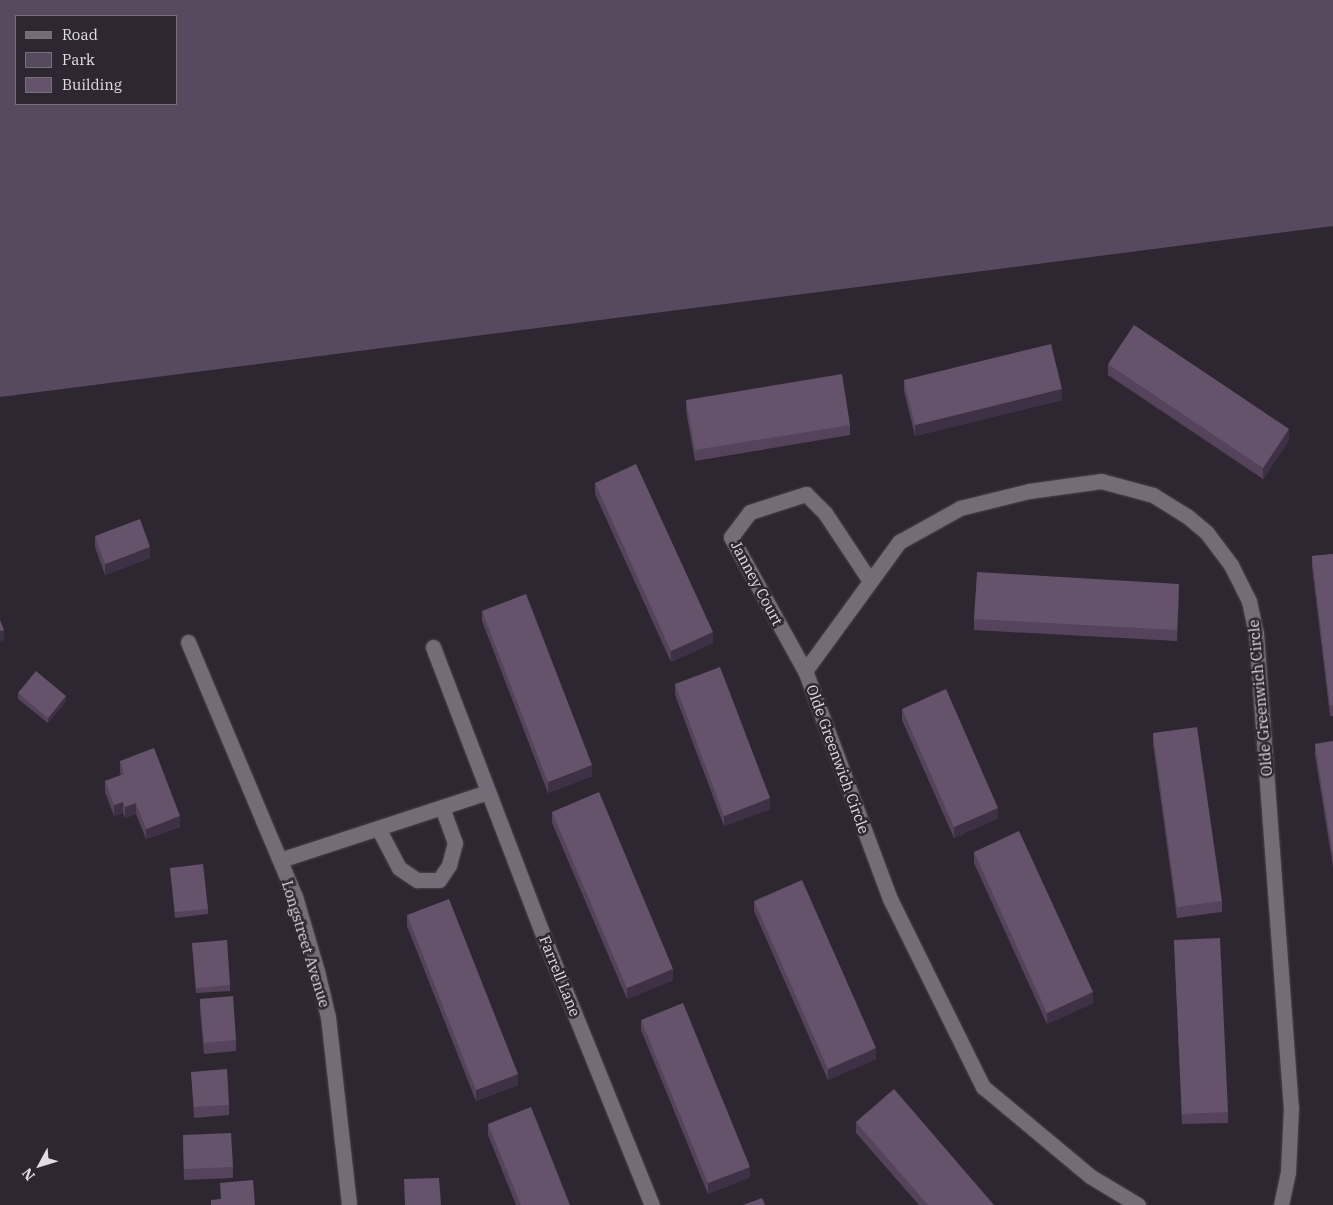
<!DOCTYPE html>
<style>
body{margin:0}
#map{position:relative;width:1333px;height:1205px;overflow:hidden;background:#2e2731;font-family:"IBM Plex Serif",serif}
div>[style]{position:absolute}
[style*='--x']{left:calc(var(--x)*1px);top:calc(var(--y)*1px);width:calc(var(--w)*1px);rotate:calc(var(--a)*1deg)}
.green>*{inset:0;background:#584a5e}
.roads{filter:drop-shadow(0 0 1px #4b454e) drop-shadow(0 0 1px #4b454e)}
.minor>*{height:15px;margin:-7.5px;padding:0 7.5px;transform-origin:7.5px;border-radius:7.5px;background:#756c78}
.wall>*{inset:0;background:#55435c}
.shaded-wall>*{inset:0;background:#3f3145}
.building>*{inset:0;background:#64536b}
span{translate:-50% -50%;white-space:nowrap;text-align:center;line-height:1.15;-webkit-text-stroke:5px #2e2731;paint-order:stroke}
.street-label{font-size:15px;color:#e1dde3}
.legend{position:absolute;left:15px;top:15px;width:162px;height:90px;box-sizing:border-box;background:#2e2731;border:1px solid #767078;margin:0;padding:6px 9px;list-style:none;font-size:15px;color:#e1dde3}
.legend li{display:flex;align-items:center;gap:10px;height:25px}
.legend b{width:25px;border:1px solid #767078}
.north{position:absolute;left:15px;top:1140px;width:50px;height:50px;-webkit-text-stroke:4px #2e2731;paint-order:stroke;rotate:231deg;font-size:14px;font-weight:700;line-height:20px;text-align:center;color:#e1dde3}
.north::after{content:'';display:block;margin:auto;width:18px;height:22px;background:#e1dde3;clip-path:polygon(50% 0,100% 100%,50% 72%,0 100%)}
</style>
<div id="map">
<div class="green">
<div style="clip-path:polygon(evenodd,0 0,1333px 0,1333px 226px,0 397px,0 0,176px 16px,176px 104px,16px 104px,16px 16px,176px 16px)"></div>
</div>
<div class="roads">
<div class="minor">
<div style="--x:188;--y:642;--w:276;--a:67.2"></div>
<div style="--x:295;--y:896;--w:78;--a:73.7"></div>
<div style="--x:317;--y:971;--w:47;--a:76.6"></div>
<div style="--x:328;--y:1017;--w:189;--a:83.6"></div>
<div style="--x:433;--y:647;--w:317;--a:69.1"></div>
<div style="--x:546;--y:943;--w:283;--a:68"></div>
<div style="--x:805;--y:671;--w:153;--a:-118.9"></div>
<div style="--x:731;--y:537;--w:31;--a:-53"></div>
<div style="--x:750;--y:512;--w:59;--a:-17.8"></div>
<div style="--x:806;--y:494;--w:27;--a:45"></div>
<div style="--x:825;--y:513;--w:82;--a:56.5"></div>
<div style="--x:378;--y:828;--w:45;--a:62.3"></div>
<div style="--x:399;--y:868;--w:22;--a:34"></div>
<div style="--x:417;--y:880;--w:22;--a:0"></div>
<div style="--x:439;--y:880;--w:18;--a:-56"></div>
<div style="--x:449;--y:865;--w:23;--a:-75"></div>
<div style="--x:455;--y:843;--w:38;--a:-110"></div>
<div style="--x:280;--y:860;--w:219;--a:-18.1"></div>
<div style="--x:1138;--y:1205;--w:56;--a:-148.9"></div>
<div style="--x:1090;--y:1176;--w:139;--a:-140.2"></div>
<div style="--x:983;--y:1087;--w:210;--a:-116.3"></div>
<div style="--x:890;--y:899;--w:243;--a:-110.4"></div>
<div style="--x:805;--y:671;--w:160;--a:-53.9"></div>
<div style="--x:899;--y:542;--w:70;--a:-29.1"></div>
<div style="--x:960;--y:508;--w:71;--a:-13.8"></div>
<div style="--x:1029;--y:491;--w:73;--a:-7.9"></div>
<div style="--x:1101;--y:481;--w:54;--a:15.1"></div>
<div style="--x:1153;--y:495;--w:40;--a:32"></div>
<div style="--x:1187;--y:516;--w:26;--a:40"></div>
<div style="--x:1207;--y:533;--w:40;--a:53"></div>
<div style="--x:1231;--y:565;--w:40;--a:63.4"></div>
<div style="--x:1249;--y:601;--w:33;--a:78"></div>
<div style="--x:1256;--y:633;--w:476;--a:85.8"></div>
<div style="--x:1291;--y:1108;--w:64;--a:92.7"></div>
<div style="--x:1288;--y:1172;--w:34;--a:102"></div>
</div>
</div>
<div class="wall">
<div style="clip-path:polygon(1108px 364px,1289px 440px,1263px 479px,1108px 375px)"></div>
<div style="clip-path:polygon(904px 380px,1062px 400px,915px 436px,904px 391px)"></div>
<div style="clip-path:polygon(686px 400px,850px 425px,850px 435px,695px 461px,686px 411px)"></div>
<div style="clip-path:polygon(595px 483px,713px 643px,671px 662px,595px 494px)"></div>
<div style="clip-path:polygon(95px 536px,150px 558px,105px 575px,95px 547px)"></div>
<div style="clip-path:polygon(1333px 554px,1333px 716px,1330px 716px,1312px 567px,1312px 556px)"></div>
<div style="clip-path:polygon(1179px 595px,1177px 641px,974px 630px,974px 619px)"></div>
<div style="clip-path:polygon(482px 611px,592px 776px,548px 793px,482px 621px)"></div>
<div style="clip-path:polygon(675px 684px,770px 809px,724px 826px,675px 695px)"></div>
<div style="clip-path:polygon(18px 693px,66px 701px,48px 723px,18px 699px)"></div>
<div style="clip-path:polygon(902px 709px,998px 818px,954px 838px,902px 720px)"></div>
<div style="clip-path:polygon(1153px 733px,1222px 901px,1222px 912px,1177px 918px,1153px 744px)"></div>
<div style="clip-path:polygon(1333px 741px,1333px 867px,1315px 755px,1315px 744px)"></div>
<div style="clip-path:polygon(120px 761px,180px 827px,146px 839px,136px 814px,125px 818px,123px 813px,114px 816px,105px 792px,105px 781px,121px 775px,120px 772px)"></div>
<div style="clip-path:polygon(552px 812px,673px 980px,627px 999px,552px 823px)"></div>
<div style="clip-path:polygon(974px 852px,1093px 1003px,1047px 1024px,974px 863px)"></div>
<div style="clip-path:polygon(170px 868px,208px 909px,208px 914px,175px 918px)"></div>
<div style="clip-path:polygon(754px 901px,876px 1059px,828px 1080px,754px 911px)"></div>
<div style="clip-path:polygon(407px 915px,518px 1085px,476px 1101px,407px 926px)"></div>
<div style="clip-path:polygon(1174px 940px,1228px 1112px,1228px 1123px,1182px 1124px)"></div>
<div style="clip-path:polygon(192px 943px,230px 985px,230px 991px,196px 993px)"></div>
<div style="clip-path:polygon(200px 999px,236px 1040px,236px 1051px,204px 1054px,200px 1010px)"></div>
<div style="clip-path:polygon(641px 1020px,750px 1177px,708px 1194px,641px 1030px)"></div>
<div style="clip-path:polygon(191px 1072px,229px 1105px,229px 1115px,194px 1118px)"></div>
<div style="clip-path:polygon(856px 1122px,994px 1205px,919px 1205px,856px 1133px)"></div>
<div style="clip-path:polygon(488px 1124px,570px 1205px,516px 1205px,488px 1135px)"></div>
<div style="clip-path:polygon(183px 1135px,233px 1167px,233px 1178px,184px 1180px)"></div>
</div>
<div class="shaded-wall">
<div style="clip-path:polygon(1062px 389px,1062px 400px,915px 436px,915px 425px)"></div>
<div style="clip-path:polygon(1289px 429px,1289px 440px,1263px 479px,1263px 468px)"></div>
<div style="clip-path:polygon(150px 547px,150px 558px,105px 575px,105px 564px)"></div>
<div style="clip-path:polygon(1179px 584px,1179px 595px,1177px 641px,1177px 630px)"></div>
<div style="clip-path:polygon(4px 630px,4px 640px,0 642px,0 631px)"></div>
<div style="clip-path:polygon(713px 632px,713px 643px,671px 662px,671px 651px)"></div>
<div style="clip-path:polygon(66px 696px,66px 701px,48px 723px,48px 718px)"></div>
<div style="clip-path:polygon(592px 765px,592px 776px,548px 793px,548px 782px)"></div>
<div style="clip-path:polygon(770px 798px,770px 809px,724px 826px,724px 816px)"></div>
<div style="clip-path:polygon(123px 802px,123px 813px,114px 816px,114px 805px)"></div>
<div style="clip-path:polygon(136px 803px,136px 814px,125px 818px,125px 807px)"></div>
<div style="clip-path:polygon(998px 808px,998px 818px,954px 838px,954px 827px)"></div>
<div style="clip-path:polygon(180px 816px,180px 827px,146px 839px,146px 829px)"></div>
<div style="clip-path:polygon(673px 969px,673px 980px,627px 999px,627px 988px)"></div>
<div style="clip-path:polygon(1093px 992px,1093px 1003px,1047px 1024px,1047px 1013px)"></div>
<div style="clip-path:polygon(876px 1048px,876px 1059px,828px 1080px,828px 1069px)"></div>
<div style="clip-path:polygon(518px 1074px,518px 1085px,476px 1101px,476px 1090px)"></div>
<div style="clip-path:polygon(750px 1167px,750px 1177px,708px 1194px,708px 1183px)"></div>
</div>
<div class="building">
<div style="clip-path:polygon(1134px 325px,1289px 429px,1263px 468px,1108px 364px)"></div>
<div style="clip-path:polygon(1051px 344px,1062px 389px,915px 425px,904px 380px)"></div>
<div style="clip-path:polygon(842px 374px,850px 425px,695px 450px,686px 400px)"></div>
<div style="clip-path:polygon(636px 464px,713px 632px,671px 651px,595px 483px)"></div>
<div style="clip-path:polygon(140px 519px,150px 547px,105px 564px,95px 536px)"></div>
<div style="clip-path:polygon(1333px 554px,1333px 705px,1330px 706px,1312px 556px)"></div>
<div style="clip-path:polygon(977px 572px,1179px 584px,1177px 630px,974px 619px)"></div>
<div style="clip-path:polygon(526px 594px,592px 765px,548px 782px,482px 611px)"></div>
<div style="clip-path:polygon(0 620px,4px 630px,0 631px)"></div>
<div style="clip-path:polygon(720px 667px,770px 798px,724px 816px,675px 684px)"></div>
<div style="clip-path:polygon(36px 671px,66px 696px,48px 718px,18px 693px)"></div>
<div style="clip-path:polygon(946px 689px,998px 808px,954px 827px,902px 709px)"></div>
<div style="clip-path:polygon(1197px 727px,1222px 901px,1177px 907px,1153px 733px)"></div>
<div style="clip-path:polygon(1333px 741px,1333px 856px,1315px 744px)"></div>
<div style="clip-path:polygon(154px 748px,180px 816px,146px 829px,136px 803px,125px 807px,123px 802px,114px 805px,105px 781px,124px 774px,120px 761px)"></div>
<div style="clip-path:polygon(599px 792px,673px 969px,627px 988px,552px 812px)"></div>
<div style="clip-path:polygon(1019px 831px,1093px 992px,1047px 1013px,974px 852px)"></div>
<div style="clip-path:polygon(203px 864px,208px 909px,175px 912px,170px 868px)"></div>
<div style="clip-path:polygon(802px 880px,876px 1048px,828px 1069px,754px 901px)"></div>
<div style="clip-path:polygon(449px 899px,518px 1074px,476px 1090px,407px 915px)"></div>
<div style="clip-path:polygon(1220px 938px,1228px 1112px,1182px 1114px,1174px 940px)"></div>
<div style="clip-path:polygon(227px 940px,230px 985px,196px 988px,192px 943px)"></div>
<div style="clip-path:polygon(233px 996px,236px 1040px,204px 1043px,200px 999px)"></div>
<div style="clip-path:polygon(683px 1003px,750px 1167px,708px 1183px,641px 1020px)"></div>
<div style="clip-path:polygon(227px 1069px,229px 1105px,194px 1107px,191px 1072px)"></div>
<div style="clip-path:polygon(894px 1089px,994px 1205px,928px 1205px,856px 1122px)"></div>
<div style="clip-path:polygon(531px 1107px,570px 1205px,521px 1205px,488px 1124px)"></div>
<div style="clip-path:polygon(231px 1133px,233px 1167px,184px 1169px,183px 1135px)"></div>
<div style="clip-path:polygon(439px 1178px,441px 1205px,405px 1205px,404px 1179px)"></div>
<div style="clip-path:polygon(253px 1180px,255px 1205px,211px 1205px,211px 1200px,221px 1199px,220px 1183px)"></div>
<div style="clip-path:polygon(762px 1198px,765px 1205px,743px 1205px)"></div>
</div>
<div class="street-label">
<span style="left:757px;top:583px;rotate:62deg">Janney Court</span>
<span style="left:1260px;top:698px;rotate:-95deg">Olde Greenwich Circle</span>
<span style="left:838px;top:759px;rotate:70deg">Olde Greenwich Circle</span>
<span style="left:306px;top:944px;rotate:73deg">Longstreet Avenue</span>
<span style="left:560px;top:976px;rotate:68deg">Farrell Lane</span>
</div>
<ul class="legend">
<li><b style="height:6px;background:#756c78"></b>Road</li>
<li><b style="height:14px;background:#584a5e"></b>Park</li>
<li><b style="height:14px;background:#64536b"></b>Building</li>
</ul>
<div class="north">N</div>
</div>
